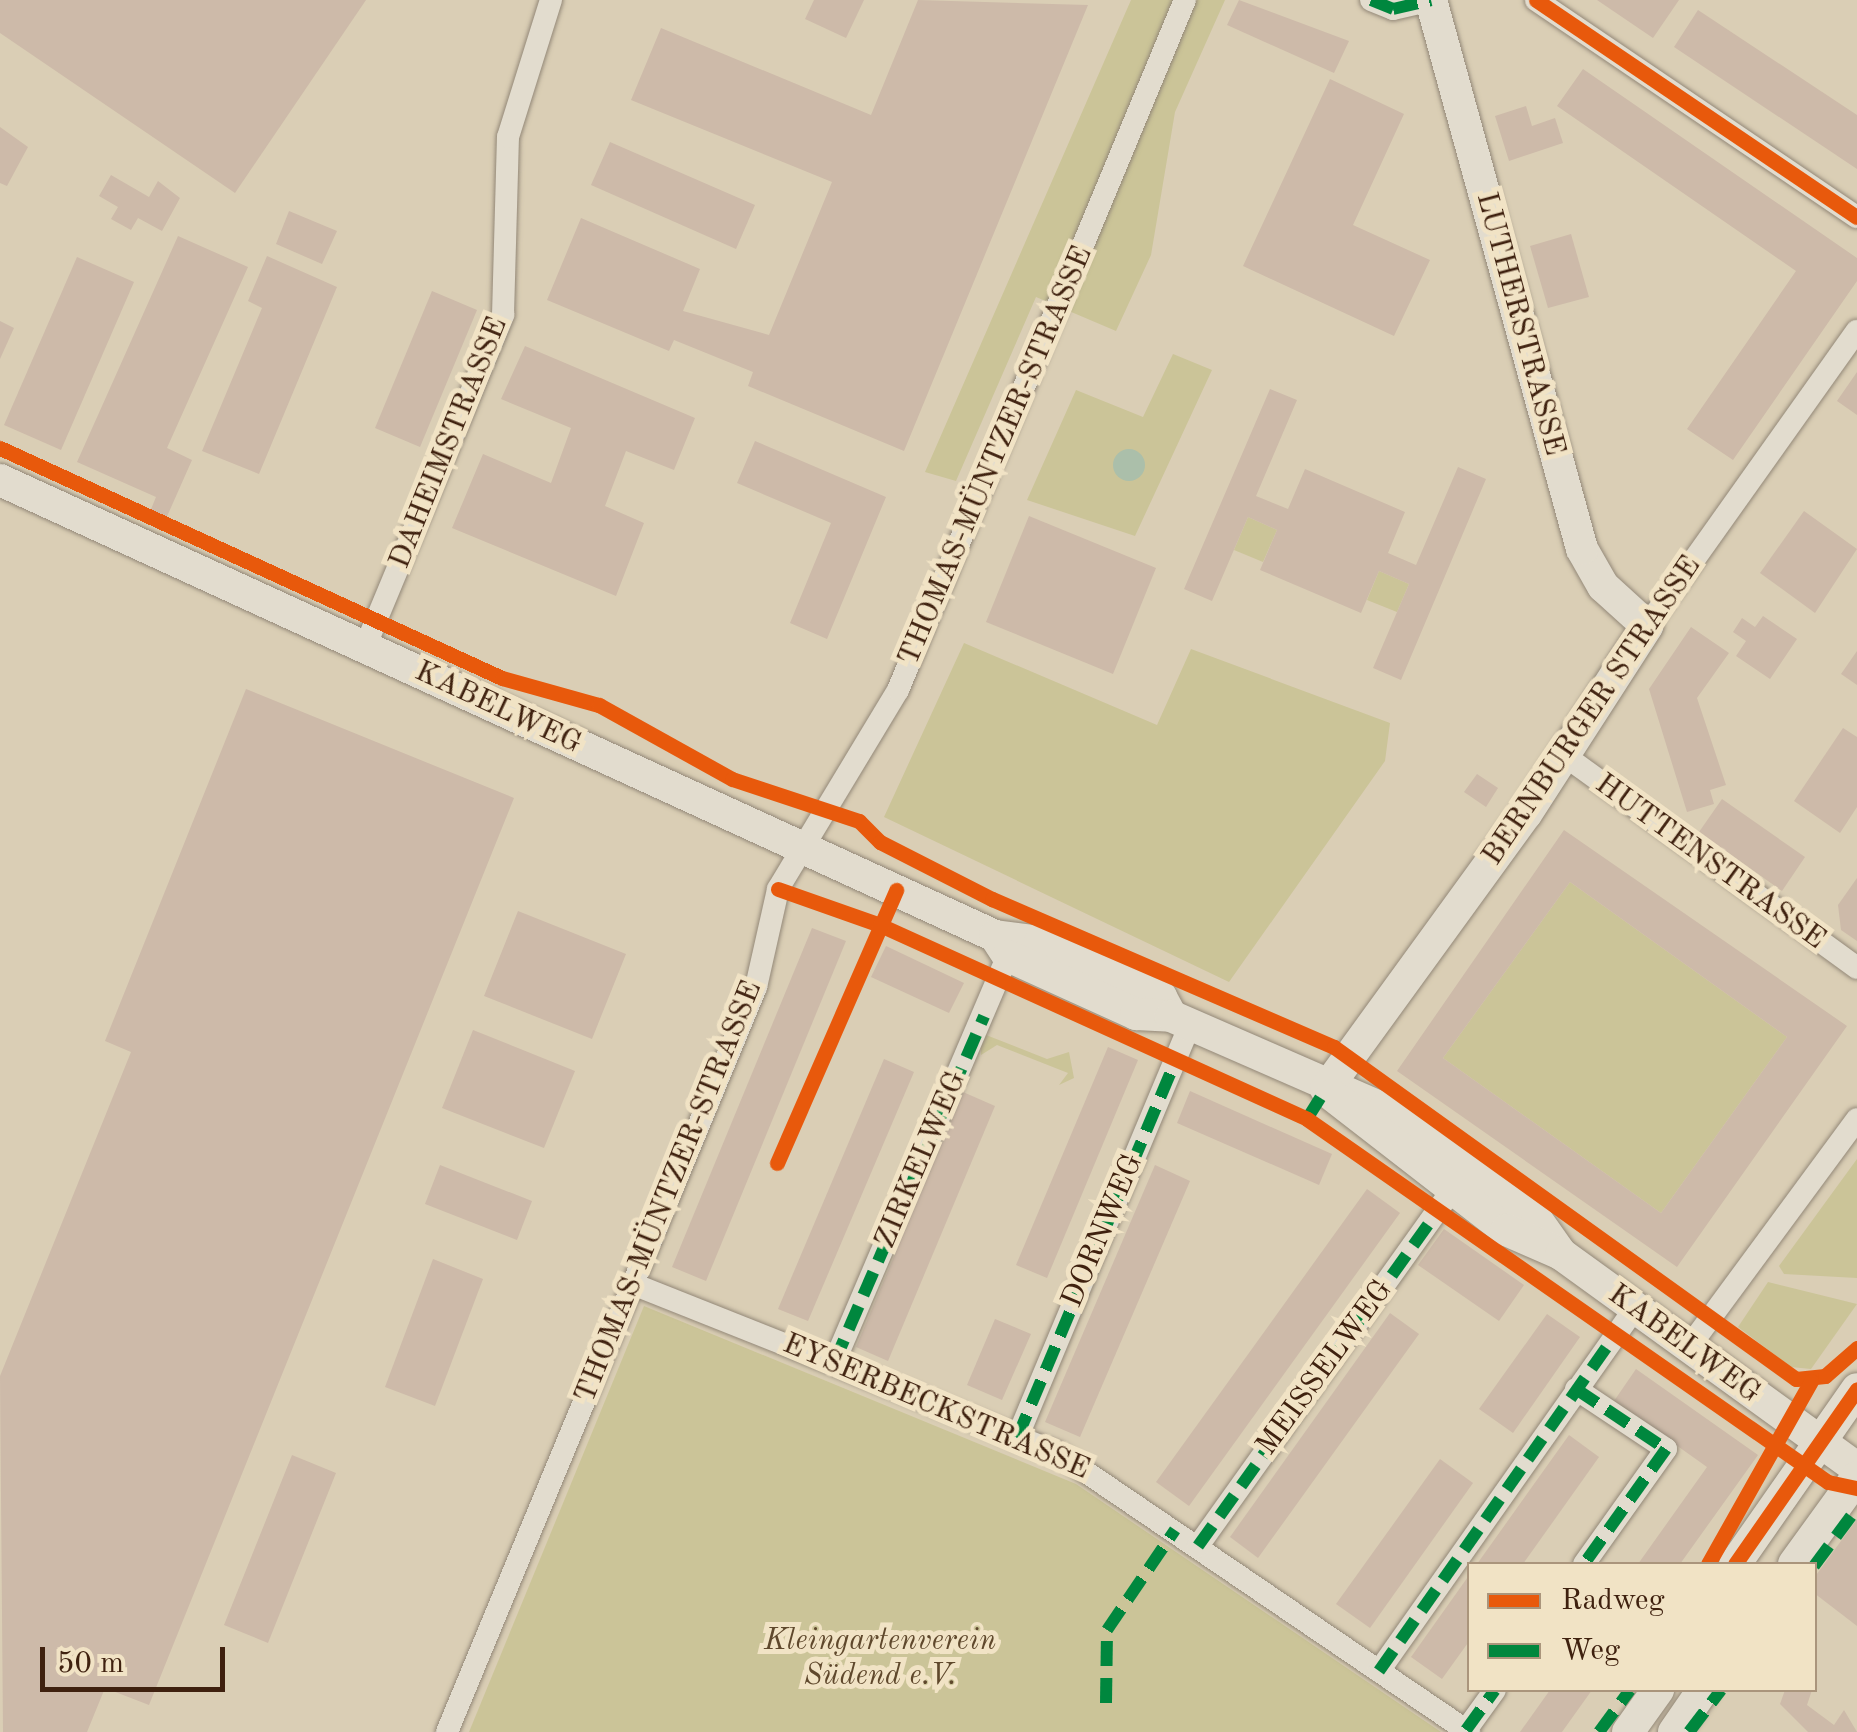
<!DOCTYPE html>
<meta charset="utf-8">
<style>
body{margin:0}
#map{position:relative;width:1857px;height:1732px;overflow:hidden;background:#daceb5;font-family:"Old Standard TT",serif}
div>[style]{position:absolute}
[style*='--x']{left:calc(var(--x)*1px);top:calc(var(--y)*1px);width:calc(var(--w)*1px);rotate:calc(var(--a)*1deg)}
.green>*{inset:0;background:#cbc498}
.water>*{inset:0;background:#abbfaa}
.round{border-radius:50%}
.building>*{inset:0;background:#cdbaa9}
.roads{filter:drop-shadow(0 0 2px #938878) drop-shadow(0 0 2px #938878)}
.street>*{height:22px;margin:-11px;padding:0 11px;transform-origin:11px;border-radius:11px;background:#e2dcce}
.secondary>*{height:32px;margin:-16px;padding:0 16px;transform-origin:16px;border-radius:16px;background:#e2dcce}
.quiet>*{height:12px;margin-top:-6px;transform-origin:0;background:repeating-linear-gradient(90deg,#00873e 0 25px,transparent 0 37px)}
.cycleway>*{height:15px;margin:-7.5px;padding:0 7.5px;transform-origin:7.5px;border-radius:7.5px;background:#e8590c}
span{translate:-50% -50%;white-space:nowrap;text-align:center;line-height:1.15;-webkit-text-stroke:10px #f1e3c5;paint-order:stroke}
.street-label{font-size:30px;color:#3f210f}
.park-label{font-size:30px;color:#5f482c;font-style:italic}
.legend{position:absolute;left:1467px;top:1562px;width:350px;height:130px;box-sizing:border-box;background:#f1e3c5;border:2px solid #aa957c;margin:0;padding:12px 18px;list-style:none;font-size:30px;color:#3f210f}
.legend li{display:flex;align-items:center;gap:20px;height:50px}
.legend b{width:50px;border:2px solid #aa957c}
.scale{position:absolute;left:40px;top:1647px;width:185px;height:45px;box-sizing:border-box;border:5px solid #3f210f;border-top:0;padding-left:12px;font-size:30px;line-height:35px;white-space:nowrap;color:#3f210f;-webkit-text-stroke:8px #f1e3c5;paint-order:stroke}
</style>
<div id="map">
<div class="green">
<div style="clip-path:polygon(1131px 0,1225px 0,1175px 112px,1151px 255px,1116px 331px,1036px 297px,956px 481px,925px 472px)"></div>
<div style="clip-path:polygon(1173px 354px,1212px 370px,1135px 536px,1027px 500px,1076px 390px,1143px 417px)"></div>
<div style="clip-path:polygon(1248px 517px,1277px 530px,1263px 562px,1234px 550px)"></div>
<div style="clip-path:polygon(1379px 571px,1409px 584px,1397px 612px,1367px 600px)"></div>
<div style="clip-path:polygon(964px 643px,1157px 725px,1191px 649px,1390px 723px,1385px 761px,1229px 982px,884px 817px)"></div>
<div style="clip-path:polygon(1570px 882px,1787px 1037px,1661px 1213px,1443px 1058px)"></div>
<div style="clip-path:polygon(981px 1033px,1047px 1059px,1069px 1052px,1074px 1078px,1059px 1085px,1068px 1073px,997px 1045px,981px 1055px)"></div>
<div style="clip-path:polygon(1857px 1159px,1857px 1278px,1784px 1274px,1779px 1266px)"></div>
<div style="clip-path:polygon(1768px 1282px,1857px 1304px,1811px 1369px,1791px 1367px,1738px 1327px)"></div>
<div style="clip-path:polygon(644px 1306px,1076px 1484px,1441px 1732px,469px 1732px)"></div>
</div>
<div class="water">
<div class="round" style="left:1113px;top:449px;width:32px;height:32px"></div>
</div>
<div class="building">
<div style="clip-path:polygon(0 0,366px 0,235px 193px,0 33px)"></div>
<div style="clip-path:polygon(814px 0,864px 0,846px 38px,805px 19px)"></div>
<div style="clip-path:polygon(918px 0,1088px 5px,904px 451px,748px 386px,753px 372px,674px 340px,669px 351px,547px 300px,581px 218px,700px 269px,683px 311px,769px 335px,832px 182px,631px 100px,661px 28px,871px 115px)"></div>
<div style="clip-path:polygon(1239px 0,1349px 41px,1334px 73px,1227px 25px)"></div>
<div style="clip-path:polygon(1597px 0,1679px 0,1653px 38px)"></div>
<div style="clip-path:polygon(1698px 10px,1857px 115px,1857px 169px,1674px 47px)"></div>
<div style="clip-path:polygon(1583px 69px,1857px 258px,1857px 281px,1733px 460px,1687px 429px,1796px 271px,1557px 106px)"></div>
<div style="clip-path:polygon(1330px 79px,1404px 114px,1353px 225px,1430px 260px,1394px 336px,1243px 266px)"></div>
<div style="clip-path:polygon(1526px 106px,1532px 126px,1555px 118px,1563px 143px,1509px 161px,1495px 116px)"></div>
<div style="clip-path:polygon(0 127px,28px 147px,7px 186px,0 183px)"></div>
<div style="clip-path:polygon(610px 142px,755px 205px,736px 249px,591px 185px)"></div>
<div style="clip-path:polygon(111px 175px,149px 197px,158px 181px,180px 198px,162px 231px,138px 218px,131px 230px,111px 219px,118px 207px,99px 196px)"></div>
<div style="clip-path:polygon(289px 211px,337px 231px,322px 264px,276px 244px)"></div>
<div style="clip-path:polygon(1571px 234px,1589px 297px,1548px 308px,1530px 246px)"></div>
<div style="clip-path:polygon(178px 236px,248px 267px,167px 448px,192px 460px,165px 521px,149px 514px,156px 497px,77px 462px)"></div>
<div style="clip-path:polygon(267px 256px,337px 287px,259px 474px,202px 451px,262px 308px,248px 301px)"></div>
<div style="clip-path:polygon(77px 257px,134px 282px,61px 450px,4px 425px)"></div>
<div style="clip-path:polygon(432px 291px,477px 310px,420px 447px,375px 428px)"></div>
<div style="clip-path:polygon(0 321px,14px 328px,0 359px)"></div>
<div style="clip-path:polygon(525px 346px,695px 418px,674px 470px,626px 451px,605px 506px,644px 523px,616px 596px,452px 528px,483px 454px,551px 483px,571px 428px,501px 399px)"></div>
<div style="clip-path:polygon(1857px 372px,1857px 415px,1837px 401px)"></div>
<div style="clip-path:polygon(1270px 389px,1297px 400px,1256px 496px,1288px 509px,1305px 469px,1405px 512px,1388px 553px,1416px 565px,1458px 467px,1486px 479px,1401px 680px,1373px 668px,1409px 584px,1379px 571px,1361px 613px,1260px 570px,1277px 530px,1248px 517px,1212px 601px,1184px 589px)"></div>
<div style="clip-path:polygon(755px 441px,886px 497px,827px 639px,790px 623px,831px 523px,737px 483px)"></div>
<div style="clip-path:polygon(1804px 511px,1857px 549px,1815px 613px,1760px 573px)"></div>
<div style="clip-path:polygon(1029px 516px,1156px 568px,1113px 674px,986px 622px)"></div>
<div style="clip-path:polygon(1763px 616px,1797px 639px,1770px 679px,1736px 656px,1746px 641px,1733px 632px,1742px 618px,1755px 627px)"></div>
<div style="clip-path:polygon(1691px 627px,1729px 653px,1697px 698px,1726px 785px,1710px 790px,1714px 804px,1687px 812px,1649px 689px)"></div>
<div style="clip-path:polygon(1857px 651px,1857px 685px,1841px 674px)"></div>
<div style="clip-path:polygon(246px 689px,514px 798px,149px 1705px,105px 1688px,87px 1732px,3px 1732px,0 1376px,131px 1052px,105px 1041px)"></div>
<div style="clip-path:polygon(1843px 728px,1857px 737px,1857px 807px,1840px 833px,1794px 801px)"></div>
<div style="clip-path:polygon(1477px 774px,1498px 788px,1486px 807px,1464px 792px)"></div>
<div style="clip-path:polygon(1722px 799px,1805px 857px,1782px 891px,1699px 832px)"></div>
<div style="clip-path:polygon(evenodd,1564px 830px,1847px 1026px,1677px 1267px,1397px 1071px,1564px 830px,1570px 882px,1787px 1037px,1661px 1213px,1443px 1058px,1570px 882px)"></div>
<div style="clip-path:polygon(1857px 878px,1857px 941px,1841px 930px,1838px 905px)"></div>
<div style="clip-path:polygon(518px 911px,626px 954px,592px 1039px,484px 996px)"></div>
<div style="clip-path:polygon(812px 928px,846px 941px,706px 1281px,672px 1267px)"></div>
<div style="clip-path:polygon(886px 946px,964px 983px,949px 1013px,871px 977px)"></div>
<div style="clip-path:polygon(473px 1030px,575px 1071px,544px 1148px,442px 1108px)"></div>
<div style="clip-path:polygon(1108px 1047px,1138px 1060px,1047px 1278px,1016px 1265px)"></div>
<div style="clip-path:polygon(884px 1059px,914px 1072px,808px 1321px,778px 1309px)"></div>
<div style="clip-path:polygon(1190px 1091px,1332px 1154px,1319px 1185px,1177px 1123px)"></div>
<div style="clip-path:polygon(963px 1092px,995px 1106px,888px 1361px,856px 1347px)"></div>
<div style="clip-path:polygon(440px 1165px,532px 1201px,517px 1240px,425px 1204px)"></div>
<div style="clip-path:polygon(1155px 1165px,1190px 1181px,1080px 1437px,1045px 1422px)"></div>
<div style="clip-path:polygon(1367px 1189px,1400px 1213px,1189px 1506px,1156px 1482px)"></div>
<div style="clip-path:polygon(1444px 1229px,1524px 1285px,1499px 1321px,1418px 1265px)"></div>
<div style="clip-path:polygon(433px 1259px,483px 1279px,435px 1406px,385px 1387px)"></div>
<div style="clip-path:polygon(1390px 1313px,1419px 1334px,1258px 1558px,1230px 1537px)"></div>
<div style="clip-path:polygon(1547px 1314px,1580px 1337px,1513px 1433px,1479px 1409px)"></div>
<div style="clip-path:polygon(995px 1319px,1031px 1334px,1002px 1400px,967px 1385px)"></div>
<div style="clip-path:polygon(1636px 1369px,1758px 1455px,1680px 1564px,1638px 1564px,1707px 1467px,1614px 1401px)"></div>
<div style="clip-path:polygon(1569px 1435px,1599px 1457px,1523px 1564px,1477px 1564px)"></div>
<div style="clip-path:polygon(292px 1455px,336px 1473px,268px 1643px,224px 1625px)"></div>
<div style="clip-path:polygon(1440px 1459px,1473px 1483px,1370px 1628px,1336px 1604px)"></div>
<div style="clip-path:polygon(1857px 1519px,1857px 1626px,1814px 1593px,1814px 1578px)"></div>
<div style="clip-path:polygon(1470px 1574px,1470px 1640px,1442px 1679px,1411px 1657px)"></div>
<div style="clip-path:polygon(1550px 1690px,1592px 1690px,1562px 1732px,1520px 1732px)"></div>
<div style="clip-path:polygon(1785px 1690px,1812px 1690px,1807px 1705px,1834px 1725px,1844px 1710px,1857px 1732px,1808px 1732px,1780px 1704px)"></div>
</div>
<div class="roads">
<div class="street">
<div style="--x:1371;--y:0;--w:24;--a:22"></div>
<div style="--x:1393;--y:9;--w:39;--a:-13"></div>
<div style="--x:1536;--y:0;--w:387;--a:34.1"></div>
<div style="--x:1647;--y:626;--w:362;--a:-54.6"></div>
<div style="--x:365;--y:647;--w:360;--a:-67.4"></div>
<div style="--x:503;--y:315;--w:178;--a:-88.4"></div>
<div style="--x:508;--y:137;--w:144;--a:-72.6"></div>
<div style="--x:1564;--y:755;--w:362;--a:36"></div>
<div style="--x:633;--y:1284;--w:457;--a:21.7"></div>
<div style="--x:1058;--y:1453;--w:497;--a:34.2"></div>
<div style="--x:1689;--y:1347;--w:283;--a:-53.6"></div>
<div style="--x:834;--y:1363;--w:443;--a:-66.9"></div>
<div style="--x:1576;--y:1389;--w:108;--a:33.7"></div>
<div style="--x:1666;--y:1449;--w:141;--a:125.5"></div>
<div style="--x:1017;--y:1438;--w:449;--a:-67.3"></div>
<div style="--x:1198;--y:1546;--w:437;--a:-54.5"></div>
<div style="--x:1379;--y:1671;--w:444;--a:-54.8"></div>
<div style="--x:1466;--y:1730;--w:49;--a:-54.1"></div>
<div style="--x:447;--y:1732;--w:807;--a:-67.47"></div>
<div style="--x:756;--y:987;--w:100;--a:-77.3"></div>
<div style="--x:778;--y:889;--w:232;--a:-58.9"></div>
<div style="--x:898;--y:690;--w:747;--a:-67.42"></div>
</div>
<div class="secondary">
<div style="--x:0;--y:480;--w:1095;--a:24.62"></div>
<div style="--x:995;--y:936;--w:45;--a:7.6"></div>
<div style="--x:1040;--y:942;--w:133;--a:24.4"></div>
<div style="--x:1161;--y:997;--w:21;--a:62"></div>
<div style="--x:995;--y:936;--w:24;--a:57"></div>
<div style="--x:1008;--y:956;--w:141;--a:24.4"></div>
<div style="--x:1136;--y:1014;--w:35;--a:3"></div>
<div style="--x:1171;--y:1016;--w:232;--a:23.6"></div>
<div style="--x:1384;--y:1109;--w:189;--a:36"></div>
<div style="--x:1537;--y:1220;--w:42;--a:54.8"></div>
<div style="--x:1326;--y:1089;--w:340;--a:-54"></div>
<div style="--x:1526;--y:814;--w:224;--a:-57.2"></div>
<div style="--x:1647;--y:626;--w:59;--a:-137.7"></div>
<div style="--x:1603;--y:586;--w:43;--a:-119.6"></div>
<div style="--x:1582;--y:549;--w:569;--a:-105.38"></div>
<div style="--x:1332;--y:1095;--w:220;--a:37.8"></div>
<div style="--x:1506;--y:1230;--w:60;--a:23.6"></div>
<div style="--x:1561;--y:1254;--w:365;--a:35.9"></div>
<div style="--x:1735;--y:1564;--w:213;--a:-55.1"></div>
<div style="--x:1794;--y:1564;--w:107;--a:-54.1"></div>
<div style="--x:1628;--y:1732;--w:52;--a:-54.5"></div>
<div style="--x:1674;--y:1732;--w:51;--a:-55.4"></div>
</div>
</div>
<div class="quiet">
<div style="--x:1371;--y:0;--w:24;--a:22"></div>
<div style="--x:1393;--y:9;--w:39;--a:-13"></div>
<div style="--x:1307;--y:1119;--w:36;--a:-58"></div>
<div style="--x:834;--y:1363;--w:378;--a:-66.6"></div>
<div style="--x:1576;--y:1389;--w:108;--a:33.7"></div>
<div style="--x:1666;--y:1449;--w:141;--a:125.5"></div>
<div style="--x:1017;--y:1438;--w:400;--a:-67.2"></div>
<div style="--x:1198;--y:1546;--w:397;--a:-54.4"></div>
<div style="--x:1814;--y:1566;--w:72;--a:-53.4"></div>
<div style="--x:1379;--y:1671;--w:398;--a:-54.9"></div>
<div style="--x:1106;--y:1703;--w:73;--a:-89.2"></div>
<div style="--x:1107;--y:1630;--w:121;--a:-55.8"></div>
<div style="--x:1466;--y:1730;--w:49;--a:-54.1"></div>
<div style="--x:1599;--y:1732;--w:52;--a:-53.6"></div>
<div style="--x:1689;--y:1732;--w:53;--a:-52.7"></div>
</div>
<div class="cycleway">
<div style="--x:1536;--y:0;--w:387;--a:34.1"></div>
<div style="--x:0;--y:448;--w:552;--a:24.62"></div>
<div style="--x:502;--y:678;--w:101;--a:15.6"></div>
<div style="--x:599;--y:705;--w:152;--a:29.1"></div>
<div style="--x:732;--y:779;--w:134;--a:18.3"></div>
<div style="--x:859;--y:821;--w:30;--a:45"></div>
<div style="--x:880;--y:842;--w:126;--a:27"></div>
<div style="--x:992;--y:899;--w:373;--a:23.4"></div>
<div style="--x:1334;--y:1047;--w:569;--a:35.7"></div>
<div style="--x:1796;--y:1379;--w:29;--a:-6"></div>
<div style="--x:1825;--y:1376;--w:43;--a:-41.2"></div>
<div style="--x:778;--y:889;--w:108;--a:19.4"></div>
<div style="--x:880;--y:925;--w:469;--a:24.4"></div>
<div style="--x:1307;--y:1119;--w:635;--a:34.87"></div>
<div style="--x:1828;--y:1482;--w:30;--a:12"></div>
<div style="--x:777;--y:1163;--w:298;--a:-66.4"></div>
<div style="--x:1708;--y:1564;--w:210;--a:-60.6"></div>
<div style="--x:1735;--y:1564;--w:213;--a:-55.1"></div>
</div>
<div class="street-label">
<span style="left:1520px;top:324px;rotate:75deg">LUTHERSTRASSE</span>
<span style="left:449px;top:443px;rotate:-68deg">DAHEIMSTRASSE</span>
<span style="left:996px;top:456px;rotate:-67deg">THOMAS-MÜNTZER-STRASSE</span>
<span style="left:498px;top:708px;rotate:25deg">KABELWEG</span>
<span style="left:1592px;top:711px;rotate:-56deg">BERNBURGER STRASSE</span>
<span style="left:1710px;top:862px;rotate:36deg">HUTTENSTRASSE</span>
<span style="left:921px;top:1160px;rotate:-67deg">ZIRKELWEG</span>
<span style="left:669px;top:1192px;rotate:-68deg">THOMAS-MÜNTZER-STRASSE</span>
<span style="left:1103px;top:1231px;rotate:-67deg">DORNWEG</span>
<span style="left:1684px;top:1344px;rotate:36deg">KABELWEG</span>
<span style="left:1325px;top:1368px;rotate:-54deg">MEISSELWEG</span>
<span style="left:936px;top:1407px;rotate:23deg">EYSERBECKSTRASSE</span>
</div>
<div class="park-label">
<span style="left:880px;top:1658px">Kleingartenverein<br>Südend e.V.</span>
</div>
<ul class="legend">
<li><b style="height:12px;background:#e8590c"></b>Radweg</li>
<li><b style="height:12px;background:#00873e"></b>Weg</li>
</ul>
<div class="scale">50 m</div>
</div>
